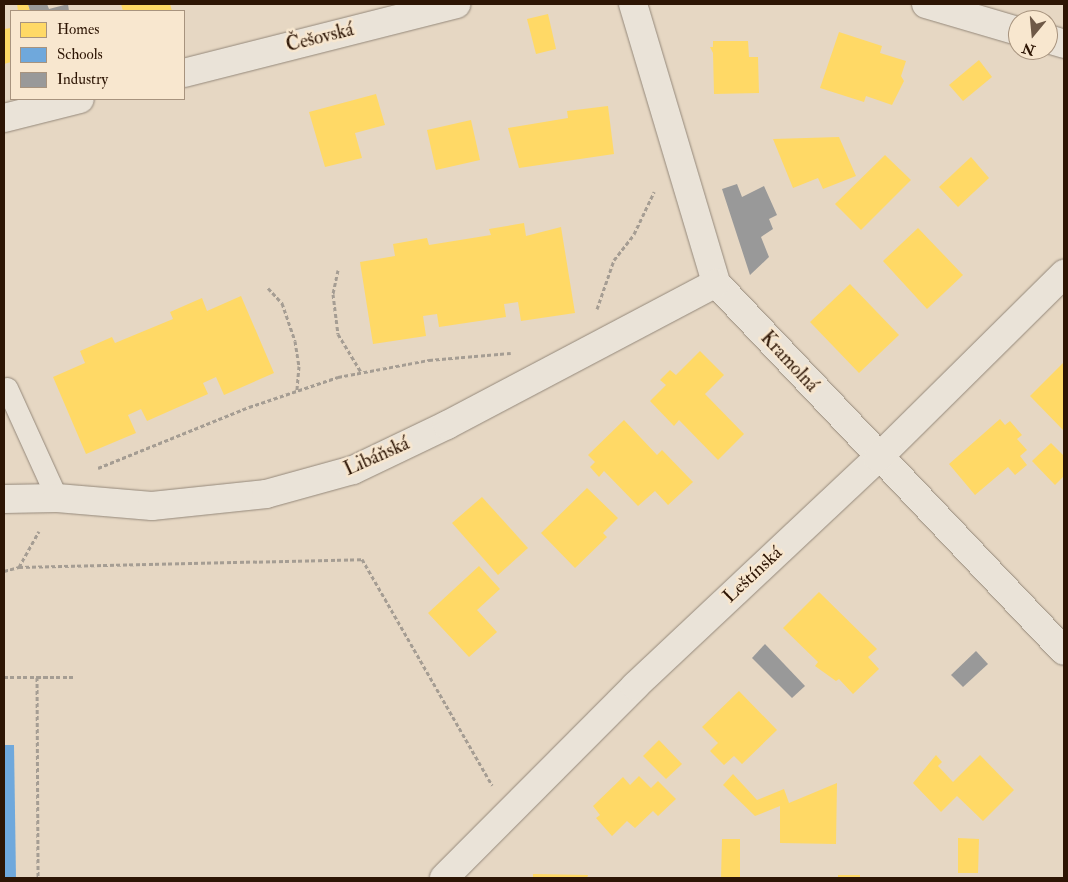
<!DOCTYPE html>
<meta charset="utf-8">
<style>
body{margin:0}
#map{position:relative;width:1068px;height:882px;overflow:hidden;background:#e6d7c3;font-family:"IM FELL Double Pica",serif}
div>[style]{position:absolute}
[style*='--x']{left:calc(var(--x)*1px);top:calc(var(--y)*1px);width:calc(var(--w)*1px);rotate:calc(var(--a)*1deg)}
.homes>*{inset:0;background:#ffd966}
.schools>*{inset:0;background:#6fa8dc}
.industry>*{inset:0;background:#999}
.path>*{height:3px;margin-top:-1.5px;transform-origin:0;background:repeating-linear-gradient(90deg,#a59d93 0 4px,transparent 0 6.5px)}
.roads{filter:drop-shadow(0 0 1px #94887a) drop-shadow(0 0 1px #94887a)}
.service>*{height:21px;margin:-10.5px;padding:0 10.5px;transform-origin:10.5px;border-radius:10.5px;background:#eae3d8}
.minor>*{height:28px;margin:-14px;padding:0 14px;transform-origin:14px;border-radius:14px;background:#eae3d8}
span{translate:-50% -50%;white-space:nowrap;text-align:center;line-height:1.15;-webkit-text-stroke:5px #f8e7cf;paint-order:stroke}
.street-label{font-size:19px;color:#2d1504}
.frame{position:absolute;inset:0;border:5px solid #2d1504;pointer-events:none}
.legend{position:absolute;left:10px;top:10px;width:175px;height:90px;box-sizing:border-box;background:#f8e7cf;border:1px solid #a7937e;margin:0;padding:6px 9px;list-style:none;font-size:15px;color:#2d1504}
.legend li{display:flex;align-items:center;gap:10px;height:25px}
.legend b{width:25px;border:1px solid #a7937e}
.north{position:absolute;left:1008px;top:10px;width:50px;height:50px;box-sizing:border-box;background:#f8e7cf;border:1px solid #a7937e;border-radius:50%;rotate:197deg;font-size:14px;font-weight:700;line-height:20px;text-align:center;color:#2d1504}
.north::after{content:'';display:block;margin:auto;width:18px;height:22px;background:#6e5947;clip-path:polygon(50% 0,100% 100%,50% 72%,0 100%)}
</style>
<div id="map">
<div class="homes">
<div style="clip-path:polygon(17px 4px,28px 4px,30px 11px,18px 11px)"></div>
<div style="clip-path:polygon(121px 4px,170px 4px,172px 11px,123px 11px)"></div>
<div style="clip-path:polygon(548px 14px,556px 49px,536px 54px,527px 19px)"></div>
<div style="clip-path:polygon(11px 28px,11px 62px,4px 64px,4px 29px)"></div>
<div style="clip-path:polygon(839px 32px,882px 46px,880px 53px,906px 61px,901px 76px,904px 81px,892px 105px,866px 96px,864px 102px,820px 88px)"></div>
<div style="clip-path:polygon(713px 41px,748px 41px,749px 57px,758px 57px,759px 93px,714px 94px,713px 53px,710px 47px,713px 47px)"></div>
<div style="clip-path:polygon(979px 60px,992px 77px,963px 101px,949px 85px)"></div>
<div style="clip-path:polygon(376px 94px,385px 125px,355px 133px,362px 158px,325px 167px,309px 112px)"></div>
<div style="clip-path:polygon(608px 106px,614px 154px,519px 168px,508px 128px,568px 118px,567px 111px)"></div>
<div style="clip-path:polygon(471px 120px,480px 160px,436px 170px,427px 130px)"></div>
<div style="clip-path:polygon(839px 137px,856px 176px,823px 189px,818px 178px,793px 188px,773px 139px)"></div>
<div style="clip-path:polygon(885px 155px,911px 180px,861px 230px,835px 204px)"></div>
<div style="clip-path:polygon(971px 157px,989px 178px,958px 207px,939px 187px)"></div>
<div style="clip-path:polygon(524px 223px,526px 236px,561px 227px,575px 313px,521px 321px,518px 302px,504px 304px,506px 317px,439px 327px,437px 314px,423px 316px,426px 336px,373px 344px,360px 262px,395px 256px,393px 244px,427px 238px,429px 245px,491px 235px,489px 229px)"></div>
<div style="clip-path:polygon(918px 228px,963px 275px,927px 309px,883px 261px)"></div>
<div style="clip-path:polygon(850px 284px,899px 335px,859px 373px,810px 322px)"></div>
<div style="clip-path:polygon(241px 296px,274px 373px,224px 395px,216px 377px,203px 383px,208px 394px,147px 421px,141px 409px,128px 415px,136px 433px,86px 454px,53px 377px,85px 363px,80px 351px,112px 337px,115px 343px,173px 319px,170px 312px,202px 298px,207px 311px)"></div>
<div style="clip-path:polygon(700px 351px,724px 375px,705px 394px,744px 434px,718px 460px,679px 420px,674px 426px,650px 401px,666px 385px,660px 380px,670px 370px,676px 375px)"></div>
<div style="clip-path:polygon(1064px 362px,1064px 431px,1030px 396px)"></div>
<div style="clip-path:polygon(1000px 419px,1005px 425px,1010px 421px,1022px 435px,1017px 439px,1027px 450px,1020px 456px,1027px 465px,1015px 475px,1008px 467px,975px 495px,949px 464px)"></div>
<div style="clip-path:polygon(624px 420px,657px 455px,662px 450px,693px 482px,668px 505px,655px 491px,638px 506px,604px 471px,599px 477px,590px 467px,595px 462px,588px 455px)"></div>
<div style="clip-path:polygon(1051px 443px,1064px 456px,1064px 476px,1055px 485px,1032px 461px)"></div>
<div style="clip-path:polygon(587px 488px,618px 518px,603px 533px,607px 537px,575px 568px,541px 533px)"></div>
<div style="clip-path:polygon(482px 497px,528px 548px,498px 575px,452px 523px)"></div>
<div style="clip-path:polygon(479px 566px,500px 589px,477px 610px,497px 632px,469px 657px,428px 613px)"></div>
<div style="clip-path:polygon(819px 592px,877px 649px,868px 657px,879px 669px,853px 694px,839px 679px,836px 681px,815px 666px,818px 662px,783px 628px)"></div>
<div style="clip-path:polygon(739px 691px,777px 730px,742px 764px,734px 756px,724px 765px,710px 751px,718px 743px,702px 727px)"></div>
<div style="clip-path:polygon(659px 740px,682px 764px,666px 779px,643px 756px)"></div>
<div style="clip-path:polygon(936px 755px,942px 762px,938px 766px,953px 782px,980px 755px,1014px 790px,983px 821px,957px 796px,941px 812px,913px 783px)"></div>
<div style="clip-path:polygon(733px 774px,757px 800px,784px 789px,789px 803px,837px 783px,836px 844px,780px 843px,780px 806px,755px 816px,723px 785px)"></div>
<div style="clip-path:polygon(639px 776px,651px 788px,658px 781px,676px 799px,658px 816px,653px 811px,635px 828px,627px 821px,612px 836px,596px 818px,600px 815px,593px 806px,623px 777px,630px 785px)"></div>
<div style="clip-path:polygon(958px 838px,979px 839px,978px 873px,958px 873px)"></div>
<div style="clip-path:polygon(722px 839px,740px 839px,740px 878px,721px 878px)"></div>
<div style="clip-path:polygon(533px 874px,588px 875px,587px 878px,533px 878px)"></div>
<div style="clip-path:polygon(838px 875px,860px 875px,860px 878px,838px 878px)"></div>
</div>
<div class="schools">
<div style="clip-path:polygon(4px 745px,14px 745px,16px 878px,4px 878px)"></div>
</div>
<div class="industry">
<div style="clip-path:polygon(28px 4px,47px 4px,49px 9px,68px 4px,69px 11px,30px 11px)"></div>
<div style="clip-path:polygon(737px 184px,742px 197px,764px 186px,777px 215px,769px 219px,773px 229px,761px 237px,769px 257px,750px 275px,722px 189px)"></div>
<div style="clip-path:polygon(765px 644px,805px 686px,792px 698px,752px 658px)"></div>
<div style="clip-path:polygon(976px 651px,988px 664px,963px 687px,951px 675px)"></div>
</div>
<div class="path">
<div style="--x:338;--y:270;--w:25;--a:102"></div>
<div style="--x:333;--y:294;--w:40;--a:82.9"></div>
<div style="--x:338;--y:334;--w:44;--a:58.8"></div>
<div style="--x:268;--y:288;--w:21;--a:47"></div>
<div style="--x:282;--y:303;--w:40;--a:71.1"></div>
<div style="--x:295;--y:341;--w:25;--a:81"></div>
<div style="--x:299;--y:366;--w:25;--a:95"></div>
<div style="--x:597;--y:309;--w:52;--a:-70.9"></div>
<div style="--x:614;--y:260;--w:33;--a:-52"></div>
<div style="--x:634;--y:234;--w:47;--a:-64.5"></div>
<div style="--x:98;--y:468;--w:163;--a:-22"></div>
<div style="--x:249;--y:407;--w:94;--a:-18.6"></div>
<div style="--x:338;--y:377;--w:93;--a:-10.6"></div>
<div style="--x:429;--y:360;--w:82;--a:-4.9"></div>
<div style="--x:19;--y:567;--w:41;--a:-60.9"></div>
<div style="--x:4;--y:571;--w:16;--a:-15"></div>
<div style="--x:19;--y:567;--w:343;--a:-1.3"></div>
<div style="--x:362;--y:559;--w:261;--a:60.1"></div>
<div style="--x:4;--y:677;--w:33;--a:0"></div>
<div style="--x:37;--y:677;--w:201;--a:89.7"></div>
<div style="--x:37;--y:677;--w:36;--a:0"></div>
</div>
<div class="roads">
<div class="service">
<div style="--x:7;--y:388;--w:121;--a:65.6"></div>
</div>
<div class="minor">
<div style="--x:633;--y:4;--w:291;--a:73.4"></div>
<div style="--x:716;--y:283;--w:506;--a:46.6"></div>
<div style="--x:926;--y:4;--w:96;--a:16.4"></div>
<div style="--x:1048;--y:39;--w:17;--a:17"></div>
<div style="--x:184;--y:73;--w:281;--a:-14.2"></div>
<div style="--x:4;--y:118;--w:78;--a:-14"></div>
<div style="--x:4;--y:499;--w:53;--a:-1.1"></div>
<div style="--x:57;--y:498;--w:95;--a:4.8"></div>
<div style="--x:152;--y:506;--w:115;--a:-6"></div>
<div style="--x:266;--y:494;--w:90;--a:-15.4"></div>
<div style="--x:353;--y:470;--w:104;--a:-25.6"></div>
<div style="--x:447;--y:425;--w:304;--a:-27.8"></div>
<div style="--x:444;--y:878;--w:271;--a:-45.1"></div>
<div style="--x:635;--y:686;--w:333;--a:-43.2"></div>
<div style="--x:878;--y:458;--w:262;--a:-44.7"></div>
</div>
</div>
<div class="street-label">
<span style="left:320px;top:38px;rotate:-14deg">Češovská</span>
<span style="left:789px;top:362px;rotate:47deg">Kramolná</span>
<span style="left:377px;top:457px;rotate:-24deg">Libáňská</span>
<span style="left:753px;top:575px;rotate:-43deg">Leštínská</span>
</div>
<div class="frame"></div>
<ul class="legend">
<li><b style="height:14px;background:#ffd966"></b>Homes</li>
<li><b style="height:14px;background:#6fa8dc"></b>Schools</li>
<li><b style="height:14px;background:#999"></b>Industry</li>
</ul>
<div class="north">N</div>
</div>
